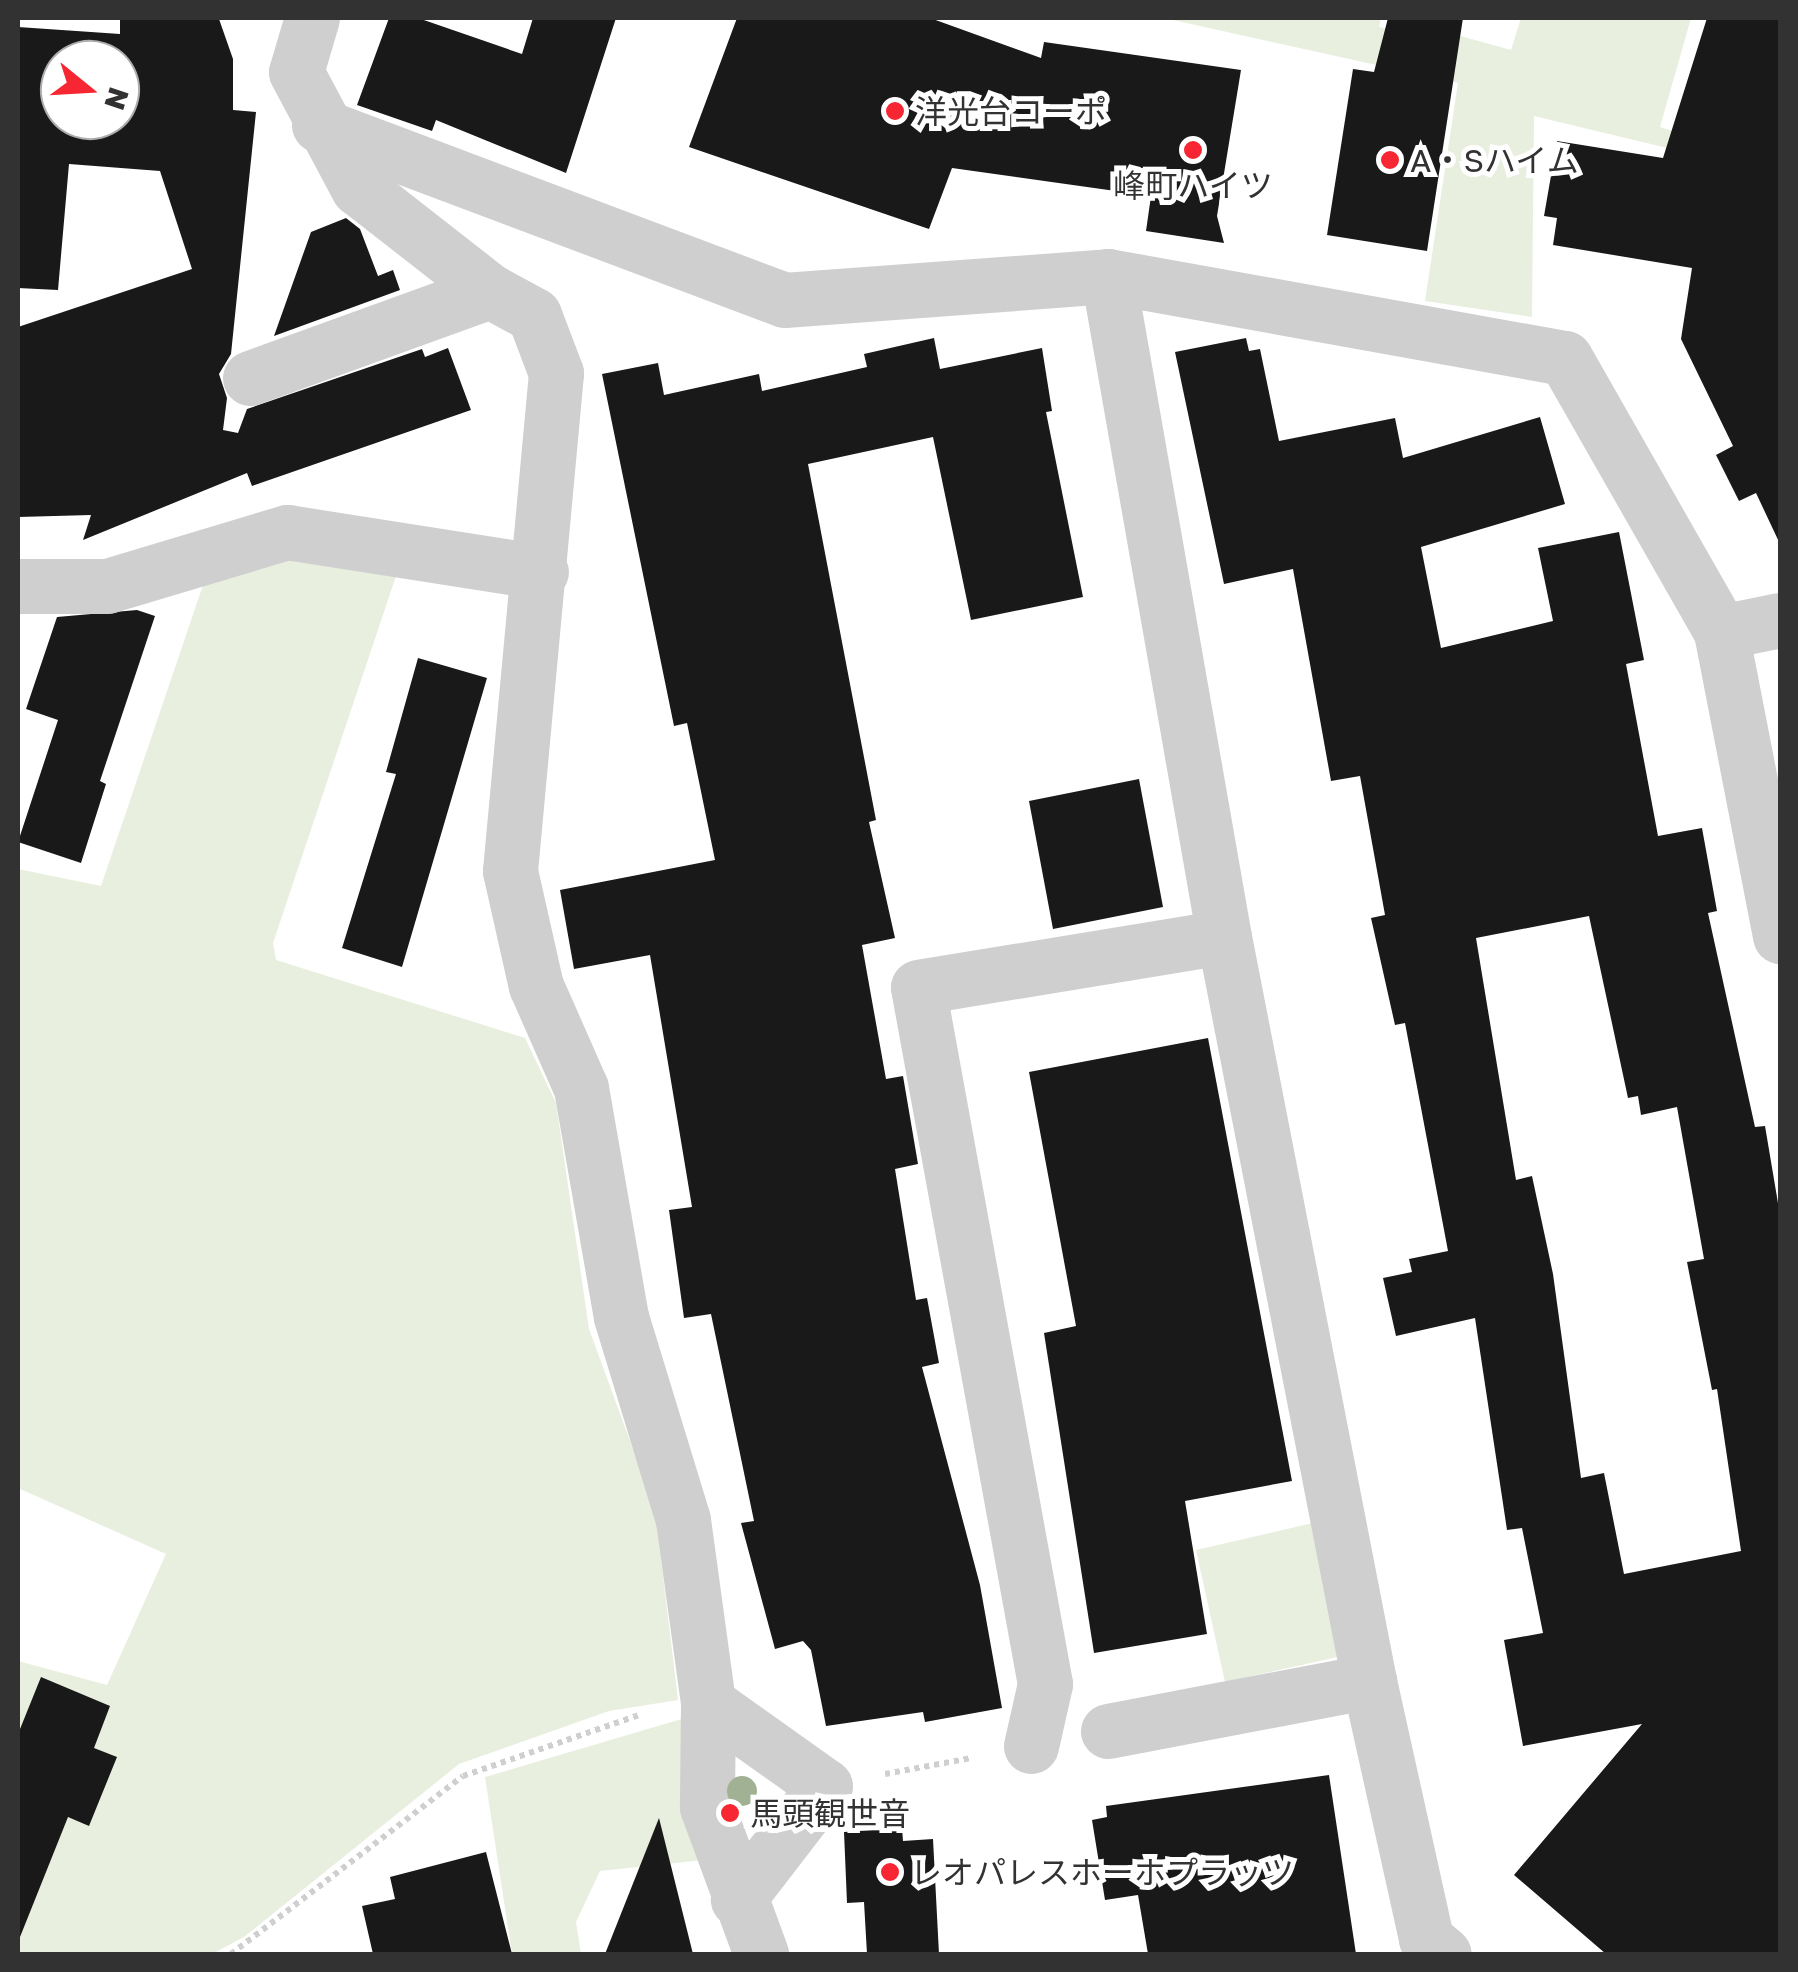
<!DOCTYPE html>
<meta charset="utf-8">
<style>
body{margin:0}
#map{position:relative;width:1798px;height:1972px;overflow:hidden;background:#fff;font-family:"Golos Text","Noto Sans JP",sans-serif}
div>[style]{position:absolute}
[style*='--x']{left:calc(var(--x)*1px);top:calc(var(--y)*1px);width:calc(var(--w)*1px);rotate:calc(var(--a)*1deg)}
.green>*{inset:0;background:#e8efdf}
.building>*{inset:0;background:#191919}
.path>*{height:6px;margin-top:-3px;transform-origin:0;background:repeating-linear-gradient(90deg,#cfcfcf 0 5px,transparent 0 10px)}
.minor>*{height:55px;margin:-27.5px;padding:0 27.5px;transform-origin:27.5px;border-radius:27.5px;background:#cfcfcf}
.trees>*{width:30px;height:30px;margin:-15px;border-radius:50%;background:#a0b293}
.dots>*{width:28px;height:28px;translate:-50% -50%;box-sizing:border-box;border:5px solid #fff;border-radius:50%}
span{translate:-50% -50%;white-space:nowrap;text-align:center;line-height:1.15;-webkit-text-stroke:10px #fff;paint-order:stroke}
.poi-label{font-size:32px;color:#323232}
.left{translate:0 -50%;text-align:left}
.frame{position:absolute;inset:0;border:20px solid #323232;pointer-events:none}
.north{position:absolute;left:40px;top:40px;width:100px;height:100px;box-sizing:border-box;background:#fff;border:2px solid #adadad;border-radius:50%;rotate:108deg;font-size:28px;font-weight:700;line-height:40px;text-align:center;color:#323232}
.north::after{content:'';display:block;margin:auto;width:35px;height:45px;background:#f62632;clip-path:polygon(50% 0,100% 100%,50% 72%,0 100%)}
</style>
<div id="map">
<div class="green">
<div style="clip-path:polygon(1164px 18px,1381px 18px,1379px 27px,1423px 38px,1428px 27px,1511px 50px,1521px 18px,1691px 18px,1660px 127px,1780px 165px,1780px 175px,1534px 116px,1532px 317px,1425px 301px,1458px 83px)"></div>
<div style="clip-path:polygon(285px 552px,397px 573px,273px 943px,276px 960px,525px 1038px,556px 1103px,589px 1329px,655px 1509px,678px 1700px,609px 1711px,459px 1764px,244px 1937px,212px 1954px,18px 1954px,18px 1661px,107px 1685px,166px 1554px,18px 1488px,18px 869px,101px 886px,203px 585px)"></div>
<div style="clip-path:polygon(1313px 1523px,1342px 1656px,1225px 1682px,1196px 1550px)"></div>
<div style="clip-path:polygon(685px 1718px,703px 1860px,600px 1871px,576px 1922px,581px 1954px,512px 1954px,485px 1777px)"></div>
</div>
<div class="building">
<div style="clip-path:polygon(evenodd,120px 18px,219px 19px,233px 59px,233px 110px,256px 112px,231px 354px,219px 374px,227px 398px,223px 430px,238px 433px,247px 409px,422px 349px,425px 357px,448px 348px,471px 410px,252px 486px,247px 473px,83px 540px,91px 515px,18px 517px,18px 327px,192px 269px,160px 171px,69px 164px,58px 290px,18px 288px,18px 27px,120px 34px,120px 18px,60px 60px,120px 60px,120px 120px,60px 120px,60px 60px)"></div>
<div style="clip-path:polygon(389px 18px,418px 18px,522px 54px,533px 18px,616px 18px,566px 173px,436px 120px,432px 131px,357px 105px)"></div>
<div style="clip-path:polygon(737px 18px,930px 18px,1041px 58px,1044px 42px,1241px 70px,1217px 216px,1224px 243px,1146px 231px,1151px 196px,952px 168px,929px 229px,689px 147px)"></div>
<div style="clip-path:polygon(1388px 18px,1463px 18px,1427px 251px,1327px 235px,1353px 69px,1374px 72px)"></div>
<div style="clip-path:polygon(1707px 18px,1780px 18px,1780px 544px,1756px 493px,1739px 501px,1716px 455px,1733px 446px,1681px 339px,1692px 268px,1553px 245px,1557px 218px,1544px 216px,1557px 141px,1663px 158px)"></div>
<div style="clip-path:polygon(346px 218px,360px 229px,378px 276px,393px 270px,400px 290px,274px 336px,311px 232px)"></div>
<div style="clip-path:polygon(934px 338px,940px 369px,1042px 348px,1052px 411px,1046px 412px,1083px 597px,971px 620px,933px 437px,808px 464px,876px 820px,869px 822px,895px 938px,862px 945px,886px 1079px,903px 1076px,918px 1164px,895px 1169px,916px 1300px,927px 1298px,939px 1363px,922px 1367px,980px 1585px,1002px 1708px,925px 1722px,923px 1712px,826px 1726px,811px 1650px,803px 1641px,775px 1649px,741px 1523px,754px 1521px,711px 1314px,684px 1318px,669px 1210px,692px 1207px,650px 955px,574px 969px,560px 890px,715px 860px,687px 723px,674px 726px,602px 374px,658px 363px,664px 395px,759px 374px,762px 391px,867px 367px,864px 354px)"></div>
<div style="clip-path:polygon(evenodd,1246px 338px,1249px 351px,1260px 349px,1279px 441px,1395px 418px,1403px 458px,1540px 417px,1565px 504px,1421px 547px,1441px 648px,1553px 621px,1538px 548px,1619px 532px,1644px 660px,1626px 664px,1658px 836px,1702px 828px,1717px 911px,1708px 913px,1755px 1127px,1765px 1126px,1780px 1215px,1780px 1954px,1606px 1954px,1514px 1875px,1642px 1724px,1523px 1746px,1504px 1640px,1543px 1633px,1522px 1528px,1507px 1530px,1475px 1318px,1396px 1336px,1383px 1278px,1412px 1272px,1409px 1259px,1448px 1251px,1405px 1023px,1395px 1025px,1371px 918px,1385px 915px,1360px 776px,1331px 781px,1293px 569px,1224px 584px,1175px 352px,1246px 338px,1589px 916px,1628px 1098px,1638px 1096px,1641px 1115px,1677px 1107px,1704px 1259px,1687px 1262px,1712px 1390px,1717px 1389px,1741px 1551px,1624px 1574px,1604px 1473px,1581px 1478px,1553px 1274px,1532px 1176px,1516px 1180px,1476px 938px,1589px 916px)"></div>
<div style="clip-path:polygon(137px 610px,155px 616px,100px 781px,106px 784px,81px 863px,18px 842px,58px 720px,26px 709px,57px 617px)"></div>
<div style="clip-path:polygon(418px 658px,487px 678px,402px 967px,342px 948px,396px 774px,386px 772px)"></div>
<div style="clip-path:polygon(1139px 779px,1163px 907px,1053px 929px,1029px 801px)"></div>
<div style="clip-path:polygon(1208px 1038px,1292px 1481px,1185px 1501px,1207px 1634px,1094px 1653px,1044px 1333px,1076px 1326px,1029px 1072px)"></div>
<div style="clip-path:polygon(41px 1677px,110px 1706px,94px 1748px,117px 1757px,89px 1826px,68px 1817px,20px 1937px,18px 1734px)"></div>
<div style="clip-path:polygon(1329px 1775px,1356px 1954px,1148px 1954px,1138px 1895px,1105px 1900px,1092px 1820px,1107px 1817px,1106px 1806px)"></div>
<div style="clip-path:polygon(659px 1818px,693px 1954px,605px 1954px)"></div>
<div style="clip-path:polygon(902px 1828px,903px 1841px,933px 1839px,939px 1954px,867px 1954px,864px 1902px,847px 1903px,844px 1832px)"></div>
<div style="clip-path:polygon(486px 1852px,512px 1954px,373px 1954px,362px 1906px,395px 1899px,390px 1877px)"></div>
</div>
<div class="path">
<div style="--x:885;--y:1774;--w:87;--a:-10.5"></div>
<div style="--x:231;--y:1954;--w:292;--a:-37.5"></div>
<div style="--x:463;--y:1776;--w:189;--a:-19.1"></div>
</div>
<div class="minor">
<div style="--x:312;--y:18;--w:56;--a:106.5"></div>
<div style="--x:296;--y:72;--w:132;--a:61.9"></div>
<div style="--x:358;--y:188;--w:167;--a:38"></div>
<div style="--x:490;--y:291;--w:50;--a:28.6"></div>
<div style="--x:534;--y:315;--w:62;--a:69.2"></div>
<div style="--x:556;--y:373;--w:500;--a:95.28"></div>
<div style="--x:510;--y:871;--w:118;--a:77.3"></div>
<div style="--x:536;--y:986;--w:111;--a:66.2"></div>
<div style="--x:581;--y:1088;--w:232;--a:80.1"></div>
<div style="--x:621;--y:1317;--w:212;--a:73"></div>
<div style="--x:683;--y:1520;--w:185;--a:82.2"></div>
<div style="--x:708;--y:1703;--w:104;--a:90.6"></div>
<div style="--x:707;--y:1807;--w:157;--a:69.8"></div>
<div style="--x:319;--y:125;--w:497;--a:20.6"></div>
<div style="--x:784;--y:300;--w:325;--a:-4.2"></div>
<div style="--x:1108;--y:276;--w:464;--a:10.2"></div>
<div style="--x:1565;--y:358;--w:315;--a:60.3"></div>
<div style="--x:1721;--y:632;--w:310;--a:79"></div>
<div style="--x:1108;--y:276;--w:671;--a:80.05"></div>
<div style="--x:1224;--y:937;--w:758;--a:78.97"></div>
<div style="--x:1369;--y:1681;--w:264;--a:77.5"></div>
<div style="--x:1426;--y:1939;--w:23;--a:40"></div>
<div style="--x:250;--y:378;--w:255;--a:-19.9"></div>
<div style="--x:18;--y:586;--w:89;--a:0"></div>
<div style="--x:107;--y:586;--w:188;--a:-16.7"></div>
<div style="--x:287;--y:532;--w:257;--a:8.9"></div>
<div style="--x:1721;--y:632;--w:60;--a:-11.5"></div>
<div style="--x:708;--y:1703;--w:143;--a:35.4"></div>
<div style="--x:825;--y:1786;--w:143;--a:127.6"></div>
<div style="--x:1108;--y:1731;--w:266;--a:-10.8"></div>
<div style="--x:1031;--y:1746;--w:64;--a:-77.3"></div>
<div style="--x:1045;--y:1684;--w:708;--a:-100.33"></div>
<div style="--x:918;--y:987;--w:310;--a:-9.3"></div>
</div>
<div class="trees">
<div style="left:742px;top:1791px"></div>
</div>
<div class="dots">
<div style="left:895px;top:111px;background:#f62632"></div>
<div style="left:1193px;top:150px;background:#f62632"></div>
<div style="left:1390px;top:160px;background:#f62632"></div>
<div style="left:730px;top:1813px;background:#f62632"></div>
<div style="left:890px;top:1872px;background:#f62632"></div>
</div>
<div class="poi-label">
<span class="left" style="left:915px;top:111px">洋光台コーポ</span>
<span class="left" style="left:1410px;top:160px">A・Sハイム</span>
<span style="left:1193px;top:185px">峰町ハイツ</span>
<span class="left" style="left:750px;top:1813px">馬頭観世音</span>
<span class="left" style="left:910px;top:1872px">レオパレスホーホプラッツ</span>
</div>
<div class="frame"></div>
<div class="north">N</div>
</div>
